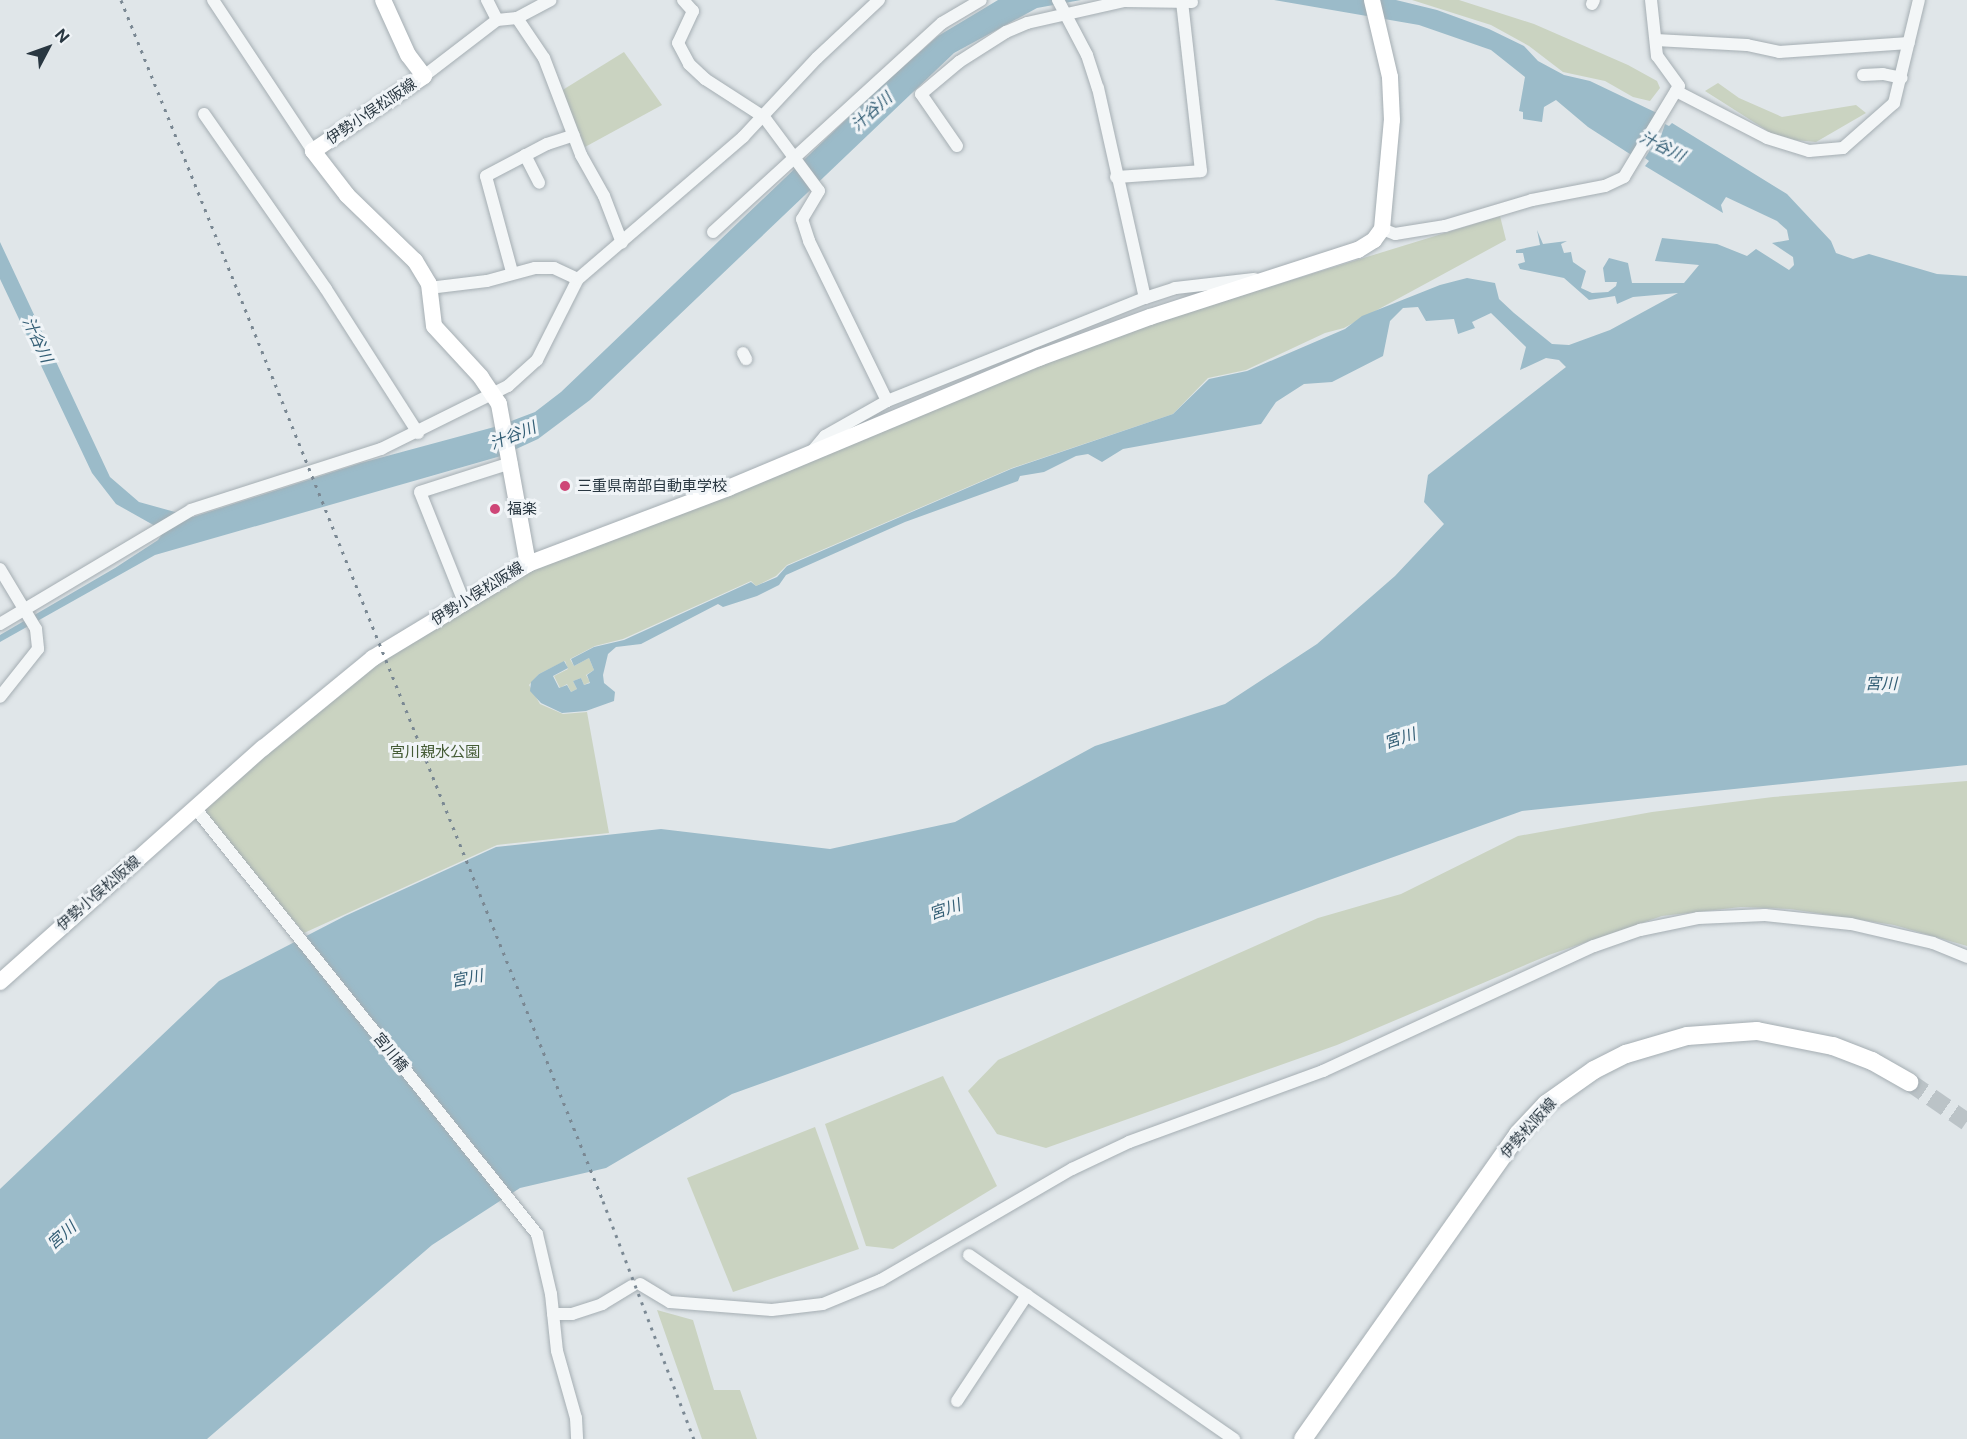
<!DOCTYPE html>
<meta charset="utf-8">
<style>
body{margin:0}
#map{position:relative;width:1967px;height:1439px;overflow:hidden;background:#e0e6e9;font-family:"Public Sans","Noto Sans JP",sans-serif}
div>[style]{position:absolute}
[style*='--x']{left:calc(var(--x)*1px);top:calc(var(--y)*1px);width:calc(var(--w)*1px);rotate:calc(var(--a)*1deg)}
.green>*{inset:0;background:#cad3c1}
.water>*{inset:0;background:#9bbbc9}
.primary-tunnel>*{height:18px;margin-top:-9px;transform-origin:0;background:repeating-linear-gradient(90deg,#bbc3c7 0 18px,transparent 0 27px)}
.roads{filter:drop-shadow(0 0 2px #a5aeb3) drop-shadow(0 0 2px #a5aeb3)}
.street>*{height:12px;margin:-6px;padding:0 6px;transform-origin:6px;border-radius:6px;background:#f3f6f7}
.secondary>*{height:16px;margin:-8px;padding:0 8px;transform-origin:8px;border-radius:8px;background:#fff}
.primary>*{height:18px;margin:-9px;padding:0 9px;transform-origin:9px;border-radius:9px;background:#fff}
.rail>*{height:3px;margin-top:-1.5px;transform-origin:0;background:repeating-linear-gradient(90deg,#7a8893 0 3px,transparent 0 9px)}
.dots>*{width:16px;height:16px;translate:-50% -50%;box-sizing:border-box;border:3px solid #f0f4f7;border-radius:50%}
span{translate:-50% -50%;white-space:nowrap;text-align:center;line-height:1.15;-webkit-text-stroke:6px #f0f4f7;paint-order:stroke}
.street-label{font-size:15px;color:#293741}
.poi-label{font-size:15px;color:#293741}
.left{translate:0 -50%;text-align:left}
.park-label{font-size:15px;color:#455c36}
.water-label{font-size:16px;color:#335e75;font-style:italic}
.north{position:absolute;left:18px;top:18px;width:60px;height:60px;-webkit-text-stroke:4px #f0f4f7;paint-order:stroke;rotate:49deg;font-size:16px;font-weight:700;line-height:24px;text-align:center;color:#293741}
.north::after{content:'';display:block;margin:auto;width:21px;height:27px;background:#293741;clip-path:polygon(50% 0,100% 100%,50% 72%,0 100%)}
</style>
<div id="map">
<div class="green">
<div style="clip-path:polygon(1412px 0,1459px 0,1534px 24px,1628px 65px,1657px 81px,1660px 88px,1650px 101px,1633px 97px,1605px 81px,1563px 72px,1529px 46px,1491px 25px)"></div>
<div style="clip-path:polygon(624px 52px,662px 105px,585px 147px,561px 91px)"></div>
<div style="clip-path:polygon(1718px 83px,1739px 98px,1782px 117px,1856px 105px,1866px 113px,1816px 142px,1795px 140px,1771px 133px,1705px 91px)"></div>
<div style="clip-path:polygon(1500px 216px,1506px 240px,1344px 328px,1325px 333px,1246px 370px,1208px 378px,1173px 414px,1012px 468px,787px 565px,776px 576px,756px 586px,751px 581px,623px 639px,595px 646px,570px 659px,574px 666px,589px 658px,594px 670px,586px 675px,590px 682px,584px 685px,581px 678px,573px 681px,577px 689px,571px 692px,567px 684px,560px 688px,554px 676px,568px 669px,565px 661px,539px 674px,529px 685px,540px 704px,563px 714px,587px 712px,609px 833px,497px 845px,304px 933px,197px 806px,383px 651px,464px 602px,555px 560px,814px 449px,1146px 325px)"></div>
<div style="clip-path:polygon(1967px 781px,1967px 946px,1894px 925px,1790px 909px,1741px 907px,1662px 916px,1549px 955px,1337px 1045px,1046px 1148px,997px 1134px,968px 1091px,998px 1060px,1318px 918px,1401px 894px,1518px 836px,1652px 812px,1773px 797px)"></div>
<div style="clip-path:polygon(943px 1076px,997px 1186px,893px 1249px,866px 1246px,825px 1124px)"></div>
<div style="clip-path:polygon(815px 1127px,859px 1249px,733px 1292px,687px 1178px)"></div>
<div style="clip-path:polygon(657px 1310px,693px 1320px,714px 1390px,740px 1390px,757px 1439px,702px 1439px)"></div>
</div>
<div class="water">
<div style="clip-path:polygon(998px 0,1081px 0,1037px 8px,954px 53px,590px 400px,538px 439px,501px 456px,155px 555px,0 642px,0 635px,115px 568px,158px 540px,164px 531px,116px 504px,92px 473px,0 279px,0 242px,110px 477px,139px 502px,193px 517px,361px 463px,498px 426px,535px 412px,561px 392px,878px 89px,938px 36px)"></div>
<div style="clip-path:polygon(1274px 0,1396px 0,1437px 10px,1489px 29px,1524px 46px,1538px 61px,1564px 75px,1590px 81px,1659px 114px,1633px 156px,1588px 127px,1556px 100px,1544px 107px,1542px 122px,1523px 119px,1523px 112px,1519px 111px,1525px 77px,1491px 50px,1419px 25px)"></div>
<div style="clip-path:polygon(1672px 123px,1787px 194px,1831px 241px,1836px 253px,1853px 259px,1869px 254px,1937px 274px,1967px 276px,1967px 765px,1522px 811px,732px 1094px,606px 1168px,520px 1188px,432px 1245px,207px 1439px,0 1439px,0 1189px,219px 981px,345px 916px,496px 847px,661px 829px,830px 849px,955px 822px,1095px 746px,1225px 704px,1317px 644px,1395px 576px,1444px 524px,1424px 502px,1428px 475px,1566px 367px,1559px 360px,1546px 358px,1520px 370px,1526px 347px,1491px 313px,1472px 322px,1475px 328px,1458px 334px,1454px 319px,1426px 321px,1418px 307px,1403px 308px,1390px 321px,1383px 356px,1332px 382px,1304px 384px,1276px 402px,1261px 424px,1123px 449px,1102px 462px,1088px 454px,1076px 456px,1044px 472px,1020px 476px,1018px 481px,905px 522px,786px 575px,779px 585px,757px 596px,723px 607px,718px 604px,641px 644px,616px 647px,608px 654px,603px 675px,604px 683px,615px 692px,614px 701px,586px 711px,562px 713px,541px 703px,530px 691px,531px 682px,539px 674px,564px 661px,568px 668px,553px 676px,559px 688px,567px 685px,571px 692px,577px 689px,573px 681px,581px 678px,584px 685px,590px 683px,587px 675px,594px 670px,589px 658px,574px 666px,571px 659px,594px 647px,624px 640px,751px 582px,756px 586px,777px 577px,787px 566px,1011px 469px,1173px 414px,1209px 379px,1247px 371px,1345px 329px,1362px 316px,1440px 285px,1467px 278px,1495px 283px,1499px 299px,1514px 313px,1552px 344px,1569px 345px,1610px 330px,1678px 293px,1633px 297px,1617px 304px,1615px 296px,1589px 300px,1564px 278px,1520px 269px,1518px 264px,1525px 262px,1523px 253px,1516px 253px,1516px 250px,1540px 245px,1537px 230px,1543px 244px,1567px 241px,1561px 244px,1564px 253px,1571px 252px,1573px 262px,1586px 271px,1581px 288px,1592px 293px,1608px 292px,1616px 286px,1617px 282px,1605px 282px,1603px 268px,1609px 258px,1628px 263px,1632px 283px,1684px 283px,1699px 265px,1655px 261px,1662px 238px,1717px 244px,1747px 256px,1756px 249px,1789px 270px,1794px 265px,1793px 257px,1772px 243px,1789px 240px,1787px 230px,1777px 221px,1726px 197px,1721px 205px,1723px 213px,1645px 166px,1649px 161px,1645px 158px,1653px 145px,1657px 148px,1665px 124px,1669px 126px)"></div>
</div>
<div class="primary-tunnel">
<div style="--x:1909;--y:1082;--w:70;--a:34.6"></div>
</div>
<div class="roads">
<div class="street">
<div style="--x:213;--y:0;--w:181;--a:56.5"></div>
<div style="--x:487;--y:0;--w:22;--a:63"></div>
<div style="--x:683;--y:0;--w:15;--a:48"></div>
<div style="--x:693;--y:11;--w:35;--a:115"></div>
<div style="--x:678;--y:43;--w:24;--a:62"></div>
<div style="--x:689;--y:64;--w:22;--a:43"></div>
<div style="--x:705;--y:79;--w:70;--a:32.8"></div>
<div style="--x:764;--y:117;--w:92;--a:53.4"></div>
<div style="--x:819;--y:191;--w:33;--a:121"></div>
<div style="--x:802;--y:219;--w:23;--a:72"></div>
<div style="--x:809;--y:241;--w:178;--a:64"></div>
<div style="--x:887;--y:401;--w:71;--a:150.6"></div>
<div style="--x:825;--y:436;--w:17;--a:130"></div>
<div style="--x:1058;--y:0;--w:62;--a:62.2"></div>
<div style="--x:1087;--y:55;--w:35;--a:72"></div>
<div style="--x:1098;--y:88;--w:215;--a:77.4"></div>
<div style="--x:1592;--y:4;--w:4;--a:-63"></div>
<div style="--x:517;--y:18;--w:48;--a:56"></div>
<div style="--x:544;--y:58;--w:104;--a:69.1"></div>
<div style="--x:581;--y:155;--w:47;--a:60.7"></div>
<div style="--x:604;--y:196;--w:50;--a:69"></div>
<div style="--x:1656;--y:40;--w:91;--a:3.1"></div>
<div style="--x:1747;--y:45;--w:33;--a:12"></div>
<div style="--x:1779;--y:52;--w:130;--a:-4"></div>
<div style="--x:1863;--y:75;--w:20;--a:-3"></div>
<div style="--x:1883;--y:74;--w:19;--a:12"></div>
<div style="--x:424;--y:76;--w:92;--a:-37.5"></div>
<div style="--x:497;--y:20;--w:20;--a:-6"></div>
<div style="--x:517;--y:18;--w:38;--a:-28"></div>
<div style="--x:1676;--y:91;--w:102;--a:27.3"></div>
<div style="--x:1767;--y:138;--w:44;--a:17.2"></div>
<div style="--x:1809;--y:151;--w:34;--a:-5"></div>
<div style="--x:1843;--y:148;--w:68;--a:-41.4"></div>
<div style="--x:1894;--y:103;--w:106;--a:-76.4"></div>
<div style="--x:204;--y:114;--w:213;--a:55.1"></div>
<div style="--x:326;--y:289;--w:171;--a:57.4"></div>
<div style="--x:957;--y:146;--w:63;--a:-124.7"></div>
<div style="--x:921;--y:94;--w:50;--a:-40.1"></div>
<div style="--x:959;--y:62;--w:56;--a:-32.6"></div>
<div style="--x:1006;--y:32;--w:23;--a:-23"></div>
<div style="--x:1027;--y:23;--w:100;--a:-12.7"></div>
<div style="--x:1125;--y:1;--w:67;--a:0.9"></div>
<div style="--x:525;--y:155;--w:31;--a:63"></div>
<div style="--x:1116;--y:177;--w:85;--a:-4"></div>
<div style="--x:1201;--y:171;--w:170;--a:-96.4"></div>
<div style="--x:1382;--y:229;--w:14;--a:21"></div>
<div style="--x:1395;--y:234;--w:51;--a:-9.1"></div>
<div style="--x:1445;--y:226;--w:91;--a:-16.6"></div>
<div style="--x:1532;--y:200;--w:74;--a:-10.9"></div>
<div style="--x:1605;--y:186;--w:21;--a:-25"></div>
<div style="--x:1624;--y:177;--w:106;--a:-58.9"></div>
<div style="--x:1679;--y:86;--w:37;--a:-126"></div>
<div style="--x:1657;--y:56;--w:56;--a:-96.1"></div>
<div style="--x:713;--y:232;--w:310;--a:-42.4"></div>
<div style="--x:942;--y:23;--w:45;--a:-30.5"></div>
<div style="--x:512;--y:272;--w:99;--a:-105.2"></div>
<div style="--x:486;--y:176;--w:69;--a:-27.7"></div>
<div style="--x:547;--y:144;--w:28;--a:-18"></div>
<div style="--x:429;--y:288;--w:58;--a:-6.9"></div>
<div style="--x:487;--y:281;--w:50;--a:-15.2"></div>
<div style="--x:535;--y:268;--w:19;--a:0"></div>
<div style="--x:554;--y:268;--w:26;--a:25"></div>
<div style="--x:743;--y:353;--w:7;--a:63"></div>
<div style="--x:887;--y:401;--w:278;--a:-21.8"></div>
<div style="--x:1145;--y:298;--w:32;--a:-18"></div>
<div style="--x:1175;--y:288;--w:80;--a:-6.5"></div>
<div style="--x:0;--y:569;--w:70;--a:59"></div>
<div style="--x:36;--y:629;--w:20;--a:84"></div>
<div style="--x:38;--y:649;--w:61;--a:128.4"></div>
<div style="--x:464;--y:602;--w:118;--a:-111.8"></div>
<div style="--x:420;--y:492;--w:96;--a:-17.7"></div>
<div style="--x:0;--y:624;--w:222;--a:-30.8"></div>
<div style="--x:191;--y:510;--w:200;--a:-17.8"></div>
<div style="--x:381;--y:449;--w:142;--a:-26.4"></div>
<div style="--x:508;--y:386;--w:39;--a:-42"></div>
<div style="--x:537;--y:360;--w:91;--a:-63.2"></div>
<div style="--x:578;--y:279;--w:218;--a:-40.7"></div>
<div style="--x:743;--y:137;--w:108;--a:-46.9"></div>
<div style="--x:817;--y:58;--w:85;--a:-43.1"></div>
<div style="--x:195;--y:808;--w:546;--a:51.24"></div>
<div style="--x:537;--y:1234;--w:62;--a:76.9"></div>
<div style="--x:551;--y:1294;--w:57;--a:84"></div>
<div style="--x:557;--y:1351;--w:70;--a:74.2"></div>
<div style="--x:576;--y:1418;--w:21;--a:87"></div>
<div style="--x:969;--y:1255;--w:323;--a:34.8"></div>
<div style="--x:640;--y:1284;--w:35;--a:31"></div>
<div style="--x:670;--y:1302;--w:102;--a:4.5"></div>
<div style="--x:772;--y:1310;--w:51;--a:-6.7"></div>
<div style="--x:823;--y:1304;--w:63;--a:-22.5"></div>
<div style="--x:881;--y:1280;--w:221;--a:-30.2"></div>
<div style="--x:1072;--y:1169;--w:63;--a:-25.3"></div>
<div style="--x:1129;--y:1142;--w:207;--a:-20.1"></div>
<div style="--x:1323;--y:1071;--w:298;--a:-24.8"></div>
<div style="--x:1594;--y:946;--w:49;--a:-19.2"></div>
<div style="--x:1640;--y:930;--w:59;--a:-11.7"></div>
<div style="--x:1698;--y:918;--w:67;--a:-2.6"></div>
<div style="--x:1765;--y:915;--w:86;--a:6"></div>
<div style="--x:1851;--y:924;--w:84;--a:13"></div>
<div style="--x:1933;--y:943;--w:37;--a:22"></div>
<div style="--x:553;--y:1314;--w:19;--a:0"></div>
<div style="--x:572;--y:1314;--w:32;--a:-18"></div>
<div style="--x:602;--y:1304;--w:35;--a:-31"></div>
<div style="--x:957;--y:1401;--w:127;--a:-56.6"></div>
</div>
<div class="secondary">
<div style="--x:528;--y:564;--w:214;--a:-20.8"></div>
<div style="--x:728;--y:488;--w:337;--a:-22.7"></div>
<div style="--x:1039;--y:358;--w:118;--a:-20.3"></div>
<div style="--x:1150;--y:317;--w:219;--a:-17.9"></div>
<div style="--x:1358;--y:250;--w:19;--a:-32"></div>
<div style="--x:1374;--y:240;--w:14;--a:-54"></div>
<div style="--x:1382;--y:229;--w:109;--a:-84.8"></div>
<div style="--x:1392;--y:120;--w:43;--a:-92.7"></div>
<div style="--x:1390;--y:77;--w:79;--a:-103.2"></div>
<div style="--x:0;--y:982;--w:352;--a:-41.7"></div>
<div style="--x:263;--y:748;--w:142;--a:-39.3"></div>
<div style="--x:373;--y:658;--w:181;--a:-31.2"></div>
<div style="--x:528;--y:564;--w:163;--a:-100.3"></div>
<div style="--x:499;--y:404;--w:32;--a:-124"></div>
<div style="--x:481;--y:377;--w:69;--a:-132.7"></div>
<div style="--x:434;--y:326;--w:42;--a:-96.8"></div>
<div style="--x:429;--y:284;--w:27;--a:-121"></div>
<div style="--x:415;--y:261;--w:95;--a:-135.9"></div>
<div style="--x:347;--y:195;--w:56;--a:-127.7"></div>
<div style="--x:313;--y:151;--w:134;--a:-34"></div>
<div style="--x:424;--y:76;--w:26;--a:-127"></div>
<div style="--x:408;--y:55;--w:60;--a:-114.4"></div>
</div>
<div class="primary">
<div style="--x:1303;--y:1439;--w:373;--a:-54.8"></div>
<div style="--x:1518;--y:1134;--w:41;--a:-47"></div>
<div style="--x:1546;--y:1104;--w:59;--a:-35.3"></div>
<div style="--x:1594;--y:1070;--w:36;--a:-27"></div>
<div style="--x:1626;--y:1054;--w:64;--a:-16.4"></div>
<div style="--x:1687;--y:1036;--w:70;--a:-4.1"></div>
<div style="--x:1757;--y:1031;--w:77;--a:11.2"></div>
<div style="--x:1833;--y:1046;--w:42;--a:21"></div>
<div style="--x:1872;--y:1061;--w:43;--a:29.6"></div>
</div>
</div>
<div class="rail">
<div style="--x:121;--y:0;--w:1294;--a:68.13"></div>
<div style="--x:603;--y:1201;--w:255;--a:69.1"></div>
</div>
<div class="dots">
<div style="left:565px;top:486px;background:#ce4677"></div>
<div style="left:495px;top:509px;background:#ce4677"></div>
</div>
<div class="street-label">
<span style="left:371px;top:111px;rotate:-34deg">伊勢小俣松阪線</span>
<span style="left:477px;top:593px;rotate:-32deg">伊勢小俣松阪線</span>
<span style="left:98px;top:893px;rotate:-41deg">伊勢小俣松阪線</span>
<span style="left:391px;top:1052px;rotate:51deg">宮川橋</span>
<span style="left:1528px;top:1128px;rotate:-48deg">伊勢松阪線</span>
</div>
<div class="poi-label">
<span class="left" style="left:577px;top:486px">三重県南部自動車学校</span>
<span class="left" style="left:507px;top:509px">福楽</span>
</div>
<div class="park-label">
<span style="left:435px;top:752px">宮川親水公園</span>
</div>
<div class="water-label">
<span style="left:872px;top:112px;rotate:-42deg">汁谷川</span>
<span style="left:1662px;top:147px;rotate:26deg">汁谷川</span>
<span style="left:37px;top:340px;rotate:65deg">汁谷川</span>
<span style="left:513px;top:436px;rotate:-22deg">汁谷川</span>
<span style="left:1881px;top:684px">宮川</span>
<span style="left:1400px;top:739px;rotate:-18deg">宮川</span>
<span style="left:945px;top:910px;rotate:-19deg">宮川</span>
<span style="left:467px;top:979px;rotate:-11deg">宮川</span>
<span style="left:62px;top:1236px;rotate:-42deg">宮川</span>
</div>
<div class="north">N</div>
</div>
